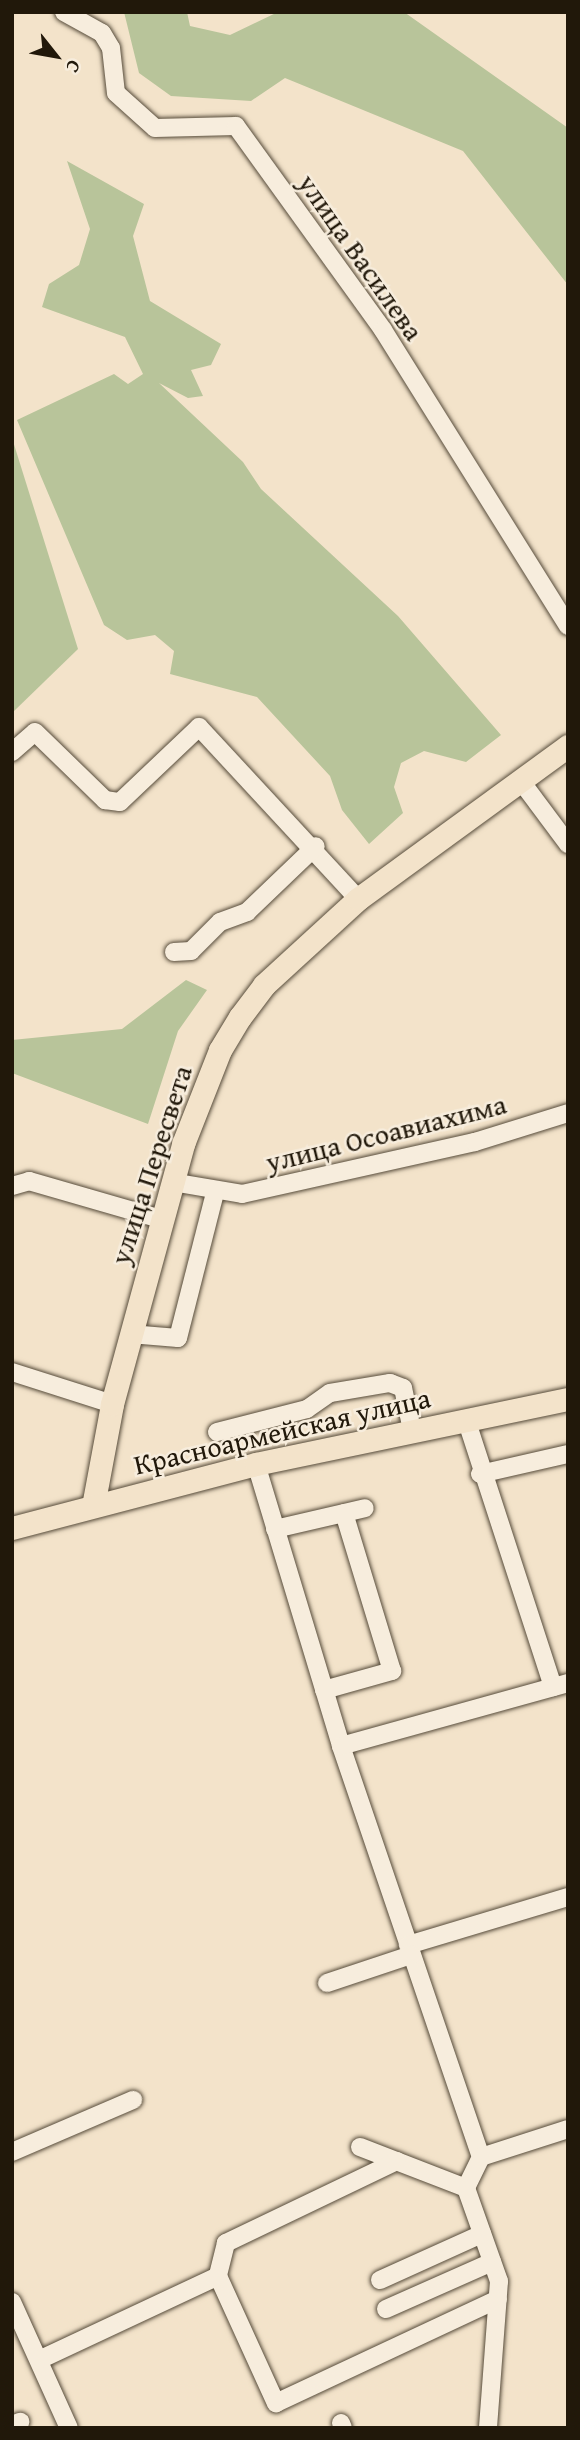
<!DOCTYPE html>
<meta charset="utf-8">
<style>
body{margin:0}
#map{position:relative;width:580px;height:2440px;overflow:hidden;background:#f3e3ca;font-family:"Gentium Book Plus",serif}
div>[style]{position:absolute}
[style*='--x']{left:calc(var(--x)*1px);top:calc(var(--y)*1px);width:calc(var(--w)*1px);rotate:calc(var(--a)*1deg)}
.green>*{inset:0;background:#b8c49a}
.roads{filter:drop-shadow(0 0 2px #564b3a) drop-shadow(0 0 2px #564b3a)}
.minor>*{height:18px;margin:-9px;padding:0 9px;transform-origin:9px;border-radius:9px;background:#f7eddd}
.major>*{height:23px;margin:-11.5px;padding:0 11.5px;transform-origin:11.5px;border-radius:11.5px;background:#f3e3ca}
span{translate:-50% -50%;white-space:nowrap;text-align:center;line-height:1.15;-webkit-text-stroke:5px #f7eddd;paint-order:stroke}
.street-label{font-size:28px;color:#21180a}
.frame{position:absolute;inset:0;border:14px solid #21180a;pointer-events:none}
.north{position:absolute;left:21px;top:21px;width:70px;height:70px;-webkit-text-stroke:5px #f7eddd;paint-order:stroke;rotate:121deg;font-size:19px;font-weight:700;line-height:28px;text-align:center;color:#21180a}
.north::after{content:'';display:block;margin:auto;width:24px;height:32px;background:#21180a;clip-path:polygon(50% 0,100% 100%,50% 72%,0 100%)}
</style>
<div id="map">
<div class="green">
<div style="clip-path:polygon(124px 12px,187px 12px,190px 26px,230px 35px,278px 12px,404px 12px,568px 128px,568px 285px,463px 151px,285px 78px,251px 101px,171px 96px,139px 73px)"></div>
<div style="clip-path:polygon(67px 161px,144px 204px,133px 236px,150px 301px,221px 344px,211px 365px,191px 370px,203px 396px,188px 398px,159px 383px,243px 462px,261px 489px,398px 616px,501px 735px,466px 762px,424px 751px,401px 763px,394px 787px,403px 813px,369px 844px,342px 810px,330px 776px,257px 697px,170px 674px,174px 651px,155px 635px,127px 640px,104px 625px,17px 420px,114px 374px,128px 384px,143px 374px,125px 337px,42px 307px,49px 284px,79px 265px,90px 229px)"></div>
<div style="clip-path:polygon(12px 438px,78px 649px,12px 713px)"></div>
<div style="clip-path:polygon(186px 980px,207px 990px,178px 1031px,148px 1124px,12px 1073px,12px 1040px,122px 1029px)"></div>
</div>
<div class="roads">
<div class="minor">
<div style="--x:64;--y:12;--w:43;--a:28.9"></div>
<div style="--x:102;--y:33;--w:17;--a:59"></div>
<div style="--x:111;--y:48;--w:45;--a:83.7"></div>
<div style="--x:116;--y:93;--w:52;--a:41.9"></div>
<div style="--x:155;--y:128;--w:81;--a:-1.4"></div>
<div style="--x:236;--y:126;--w:251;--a:54.2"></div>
<div style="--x:383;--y:330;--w:349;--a:58"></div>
<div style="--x:12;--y:752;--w:30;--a:-41"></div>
<div style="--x:35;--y:732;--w:98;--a:44.2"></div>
<div style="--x:105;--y:800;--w:15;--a:8"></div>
<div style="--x:120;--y:802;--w:109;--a:-43.5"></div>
<div style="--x:199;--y:727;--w:234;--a:47.2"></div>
<div style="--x:521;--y:781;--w:79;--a:53.3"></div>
<div style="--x:174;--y:952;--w:17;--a:-3"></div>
<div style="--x:191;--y:951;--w:41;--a:-45"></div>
<div style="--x:220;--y:922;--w:29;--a:-20"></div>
<div style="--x:247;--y:912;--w:95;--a:-43.7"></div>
<div style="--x:172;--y:1182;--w:71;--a:9.7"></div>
<div style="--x:242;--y:1194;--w:239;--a:-12.6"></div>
<div style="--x:475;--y:1142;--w:97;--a:-17.3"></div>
<div style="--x:12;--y:1186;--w:18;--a:-16"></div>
<div style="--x:29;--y:1181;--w:137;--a:16.1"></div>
<div style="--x:130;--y:1334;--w:48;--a:4.8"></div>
<div style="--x:178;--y:1338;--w:150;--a:-75.7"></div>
<div style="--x:12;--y:1372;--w:105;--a:17.7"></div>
<div style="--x:466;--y:1419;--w:282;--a:72"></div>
<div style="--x:217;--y:1432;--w:93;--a:-14.3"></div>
<div style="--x:307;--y:1409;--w:28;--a:-35"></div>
<div style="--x:330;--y:1393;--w:61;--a:-9.5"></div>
<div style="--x:390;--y:1383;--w:14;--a:21"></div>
<div style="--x:403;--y:1388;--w:43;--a:77.9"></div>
<div style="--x:256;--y:1464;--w:295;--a:73.2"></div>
<div style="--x:341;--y:1746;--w:434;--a:71.2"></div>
<div style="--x:481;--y:2157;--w:34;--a:116"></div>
<div style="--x:466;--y:2188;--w:99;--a:70.5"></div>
<div style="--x:499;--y:2281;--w:147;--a:94.3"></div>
<div style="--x:480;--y:1474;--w:90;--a:-12.8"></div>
<div style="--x:275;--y:1529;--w:92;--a:-13.1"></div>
<div style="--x:324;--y:1690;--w:71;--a:-15.6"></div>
<div style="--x:392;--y:1671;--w:165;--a:-106.9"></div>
<div style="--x:341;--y:1746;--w:236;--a:-15.5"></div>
<div style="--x:408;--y:1945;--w:167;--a:-16.7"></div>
<div style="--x:327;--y:1983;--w:89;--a:-18.4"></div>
<div style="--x:360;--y:2147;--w:114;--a:21.1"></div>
<div style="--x:12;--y:2152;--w:132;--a:-23.3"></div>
<div style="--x:481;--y:2157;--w:91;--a:-17.8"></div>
<div style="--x:397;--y:2161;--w:190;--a:154.4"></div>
<div style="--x:226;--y:2243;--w:34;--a:104"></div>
<div style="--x:218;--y:2276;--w:140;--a:65.5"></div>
<div style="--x:276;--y:2403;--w:245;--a:-25.1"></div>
<div style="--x:380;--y:2280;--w:112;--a:-24.3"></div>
<div style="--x:12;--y:2302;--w:138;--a:65.7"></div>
<div style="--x:386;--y:2309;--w:116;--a:-23.9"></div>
<div style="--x:39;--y:2360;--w:198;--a:-25.1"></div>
<div style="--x:341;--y:2423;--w:5;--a:68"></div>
<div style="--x:12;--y:2425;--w:9;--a:-21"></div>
</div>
<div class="major">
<div style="--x:93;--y:1506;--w:104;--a:-79.4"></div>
<div style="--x:112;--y:1404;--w:270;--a:-74.7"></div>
<div style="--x:183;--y:1144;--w:101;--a:-68.5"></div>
<div style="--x:220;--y:1050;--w:39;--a:-59"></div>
<div style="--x:240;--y:1017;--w:40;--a:-53"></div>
<div style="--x:264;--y:985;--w:127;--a:-42.5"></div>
<div style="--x:358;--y:899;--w:260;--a:-36.1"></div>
<div style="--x:12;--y:1528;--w:252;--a:-14.7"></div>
<div style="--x:256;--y:1464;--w:319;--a:-11.8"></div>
</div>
</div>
<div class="street-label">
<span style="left:361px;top:257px;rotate:55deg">улица Василева</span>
<span style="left:386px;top:1133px;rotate:-14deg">улица Осоавиахима</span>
<span style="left:151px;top:1165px;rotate:-72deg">улица Пересвета</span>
<span style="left:282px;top:1431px;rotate:-13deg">Красноармейская улица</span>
</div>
<div class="frame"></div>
<div class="north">С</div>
</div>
